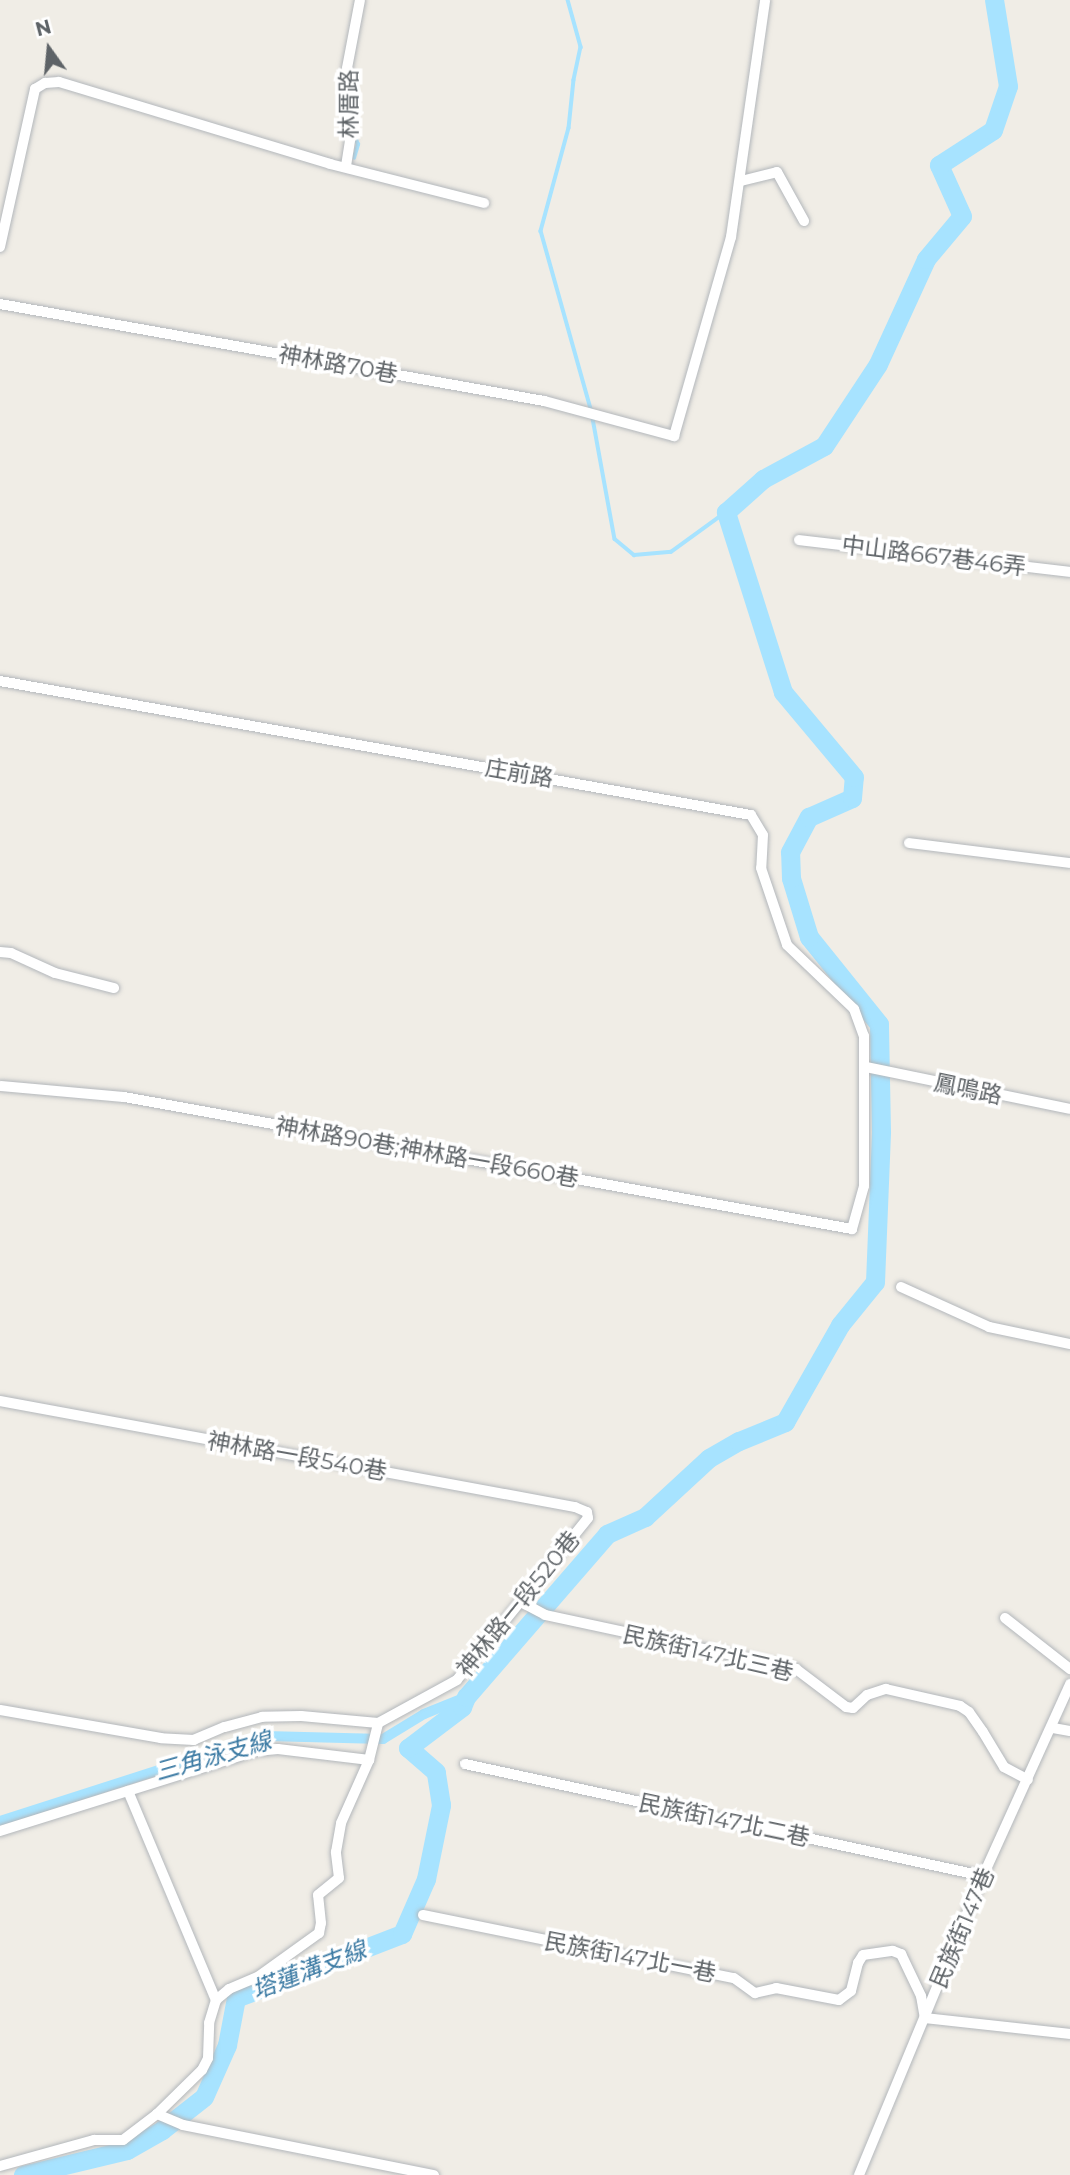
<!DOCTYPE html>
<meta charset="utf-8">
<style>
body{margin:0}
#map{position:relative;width:1070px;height:2175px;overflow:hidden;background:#f0ede6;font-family:Montserrat,"Noto Sans TC",sans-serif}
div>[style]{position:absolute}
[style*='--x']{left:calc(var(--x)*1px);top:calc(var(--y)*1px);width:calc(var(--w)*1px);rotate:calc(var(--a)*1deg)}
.stream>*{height:3.5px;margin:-1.75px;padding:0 1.75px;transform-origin:1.75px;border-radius:1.75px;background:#a7e3ff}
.canal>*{height:10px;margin:-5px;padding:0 5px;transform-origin:5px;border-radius:5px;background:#a7e3ff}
.river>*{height:19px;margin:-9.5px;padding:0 9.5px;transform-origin:9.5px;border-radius:9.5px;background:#a7e3ff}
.roads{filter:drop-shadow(0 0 2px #b3b7bb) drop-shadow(0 0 2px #b3b7bb)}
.street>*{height:10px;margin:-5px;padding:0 5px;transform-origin:5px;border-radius:5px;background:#fff}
span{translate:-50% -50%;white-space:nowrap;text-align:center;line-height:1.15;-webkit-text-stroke:7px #fff;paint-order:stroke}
.street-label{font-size:23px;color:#5e6367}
.water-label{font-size:24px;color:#3b7aa3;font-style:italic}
.north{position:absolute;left:14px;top:14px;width:70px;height:70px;-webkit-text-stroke:5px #fff;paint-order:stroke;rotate:345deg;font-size:19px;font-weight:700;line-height:28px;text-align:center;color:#5e6367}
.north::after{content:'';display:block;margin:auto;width:24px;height:32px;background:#5e6367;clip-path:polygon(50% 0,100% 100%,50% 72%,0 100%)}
</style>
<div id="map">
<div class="stream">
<div style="--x:568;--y:0;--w:49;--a:74.5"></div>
<div style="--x:581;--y:47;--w:34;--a:102"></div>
<div style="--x:574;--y:80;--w:48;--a:95.9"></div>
<div style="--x:569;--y:128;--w:107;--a:105.2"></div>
<div style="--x:541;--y:231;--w:189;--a:74.3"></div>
<div style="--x:592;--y:413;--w:128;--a:79.7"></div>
<div style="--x:615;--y:539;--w:25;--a:40"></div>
<div style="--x:634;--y:555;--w:37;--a:-5"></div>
<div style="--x:671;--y:552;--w:68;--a:-36"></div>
<div style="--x:354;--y:158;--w:14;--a:-73"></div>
<div style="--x:358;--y:145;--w:12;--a:-110"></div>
</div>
<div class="canal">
<div style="--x:0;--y:1821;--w:278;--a:-17.8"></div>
<div style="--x:265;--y:1736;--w:118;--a:1.5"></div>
<div style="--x:383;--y:1739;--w:48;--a:-31.4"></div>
<div style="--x:424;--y:1714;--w:45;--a:-22"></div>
</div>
<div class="river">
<div style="--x:23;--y:2175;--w:107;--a:-13.5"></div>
<div style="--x:127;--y:2150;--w:40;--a:-29.7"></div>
<div style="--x:162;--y:2130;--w:53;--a:-38.2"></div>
<div style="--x:204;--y:2097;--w:57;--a:-66.1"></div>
<div style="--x:227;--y:2045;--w:48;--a:-79.2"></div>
<div style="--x:236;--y:1998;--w:178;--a:-21.1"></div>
<div style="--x:402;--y:1934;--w:60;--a:-66.4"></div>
<div style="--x:426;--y:1879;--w:76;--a:-78.5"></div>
<div style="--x:441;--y:1805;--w:33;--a:-99"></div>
<div style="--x:436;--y:1772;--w:37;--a:-139"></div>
<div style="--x:408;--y:1748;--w:68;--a:-37.2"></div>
<div style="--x:462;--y:1707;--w:11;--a:-68"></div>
<div style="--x:466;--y:1697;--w:216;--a:-49.1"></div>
<div style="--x:607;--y:1534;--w:42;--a:-24.1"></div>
<div style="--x:645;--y:1517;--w:87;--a:-42.7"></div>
<div style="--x:709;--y:1458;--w:34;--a:-30"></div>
<div style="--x:739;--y:1441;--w:50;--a:-22.4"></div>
<div style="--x:785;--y:1422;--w:112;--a:-60.4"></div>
<div style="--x:840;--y:1325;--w:55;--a:-50.9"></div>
<div style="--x:875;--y:1282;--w:151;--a:-87.7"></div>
<div style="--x:881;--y:1131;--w:107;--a:-91.1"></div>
<div style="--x:879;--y:1024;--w:112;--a:-128.8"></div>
<div style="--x:809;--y:937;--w:62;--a:-107"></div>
<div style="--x:791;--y:878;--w:26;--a:-92"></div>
<div style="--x:790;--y:852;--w:40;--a:-62"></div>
<div style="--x:809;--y:817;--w:47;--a:-23.8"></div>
<div style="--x:852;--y:798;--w:21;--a:-85"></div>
<div style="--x:854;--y:777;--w:111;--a:-129.9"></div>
<div style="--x:783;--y:692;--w:189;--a:-107.6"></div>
<div style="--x:726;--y:512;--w:50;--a:-41.7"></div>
<div style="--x:763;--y:479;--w:69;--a:-28.4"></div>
<div style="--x:824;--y:446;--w:98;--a:-56.6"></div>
<div style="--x:878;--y:364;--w:115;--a:-65.4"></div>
<div style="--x:926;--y:259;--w:56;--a:-50.1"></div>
<div style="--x:962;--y:216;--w:56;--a:-114.3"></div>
<div style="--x:939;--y:165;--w:64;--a:-32.9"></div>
<div style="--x:993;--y:130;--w:46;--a:-71.2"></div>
<div style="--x:1008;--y:86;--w:87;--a:-99.2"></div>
</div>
<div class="roads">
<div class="street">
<div style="--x:346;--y:166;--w:31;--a:-81"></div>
<div style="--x:351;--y:135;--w:29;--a:-100"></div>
<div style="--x:346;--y:106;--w:38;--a:-88"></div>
<div style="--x:347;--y:68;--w:69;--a:-79.2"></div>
<div style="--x:741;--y:181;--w:37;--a:-14"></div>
<div style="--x:777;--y:172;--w:56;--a:61.1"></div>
<div style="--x:0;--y:247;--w:162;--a:-77.5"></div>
<div style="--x:35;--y:89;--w:12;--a:-31"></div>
<div style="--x:45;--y:83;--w:14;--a:-4"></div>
<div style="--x:59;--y:82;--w:283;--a:16.8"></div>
<div style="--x:330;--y:164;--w:159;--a:14.2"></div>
<div style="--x:0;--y:304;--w:553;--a:10.11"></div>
<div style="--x:544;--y:401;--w:135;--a:15.1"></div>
<div style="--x:674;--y:436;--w:207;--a:-74"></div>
<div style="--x:731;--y:237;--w:239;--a:-81.8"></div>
<div style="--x:799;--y:540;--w:273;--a:6.7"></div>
<div style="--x:0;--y:681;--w:763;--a:10.12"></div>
<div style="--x:751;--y:815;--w:23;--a:59"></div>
<div style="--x:763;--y:835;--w:33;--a:93"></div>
<div style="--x:761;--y:868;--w:81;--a:71.3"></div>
<div style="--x:787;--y:945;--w:93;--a:43.7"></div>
<div style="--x:854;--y:1009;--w:29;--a:70"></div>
<div style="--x:864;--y:1036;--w:150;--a:90"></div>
<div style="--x:864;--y:1186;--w:45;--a:105.6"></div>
<div style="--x:852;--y:1229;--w:740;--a:-169.72"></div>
<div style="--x:124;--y:1097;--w:124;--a:-174.9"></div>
<div style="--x:909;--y:843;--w:162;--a:7.1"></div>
<div style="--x:0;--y:952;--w:11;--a:5"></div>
<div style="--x:11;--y:953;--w:48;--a:24.4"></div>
<div style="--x:55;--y:973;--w:61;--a:14.3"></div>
<div style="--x:866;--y:1067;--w:208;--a:11.6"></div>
<div style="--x:901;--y:1287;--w:97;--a:24.4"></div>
<div style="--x:989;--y:1327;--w:83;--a:11.9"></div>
<div style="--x:0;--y:1401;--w:585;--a:10.45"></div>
<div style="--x:575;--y:1507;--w:13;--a:23"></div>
<div style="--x:587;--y:1512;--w:6;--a:81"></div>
<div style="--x:588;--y:1518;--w:208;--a:129"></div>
<div style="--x:457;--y:1680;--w:90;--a:151.4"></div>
<div style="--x:378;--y:1723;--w:77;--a:-174.8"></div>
<div style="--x:301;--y:1716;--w:39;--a:179"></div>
<div style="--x:262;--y:1717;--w:39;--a:165"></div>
<div style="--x:224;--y:1727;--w:33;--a:157"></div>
<div style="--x:194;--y:1740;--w:33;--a:-177"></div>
<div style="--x:161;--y:1738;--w:163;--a:-170.1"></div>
<div style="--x:521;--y:1602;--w:27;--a:28"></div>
<div style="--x:545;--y:1615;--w:257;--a:12.1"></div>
<div style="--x:796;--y:1669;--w:63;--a:37.2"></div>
<div style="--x:846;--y:1707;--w:7;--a:8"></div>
<div style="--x:853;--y:1708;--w:19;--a:-43"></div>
<div style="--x:867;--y:1695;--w:20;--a:-18"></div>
<div style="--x:886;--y:1689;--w:76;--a:12.9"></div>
<div style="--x:960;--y:1706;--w:11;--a:34"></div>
<div style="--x:969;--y:1712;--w:24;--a:55"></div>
<div style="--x:983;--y:1732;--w:41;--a:59"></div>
<div style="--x:1004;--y:1767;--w:27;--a:28"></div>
<div style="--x:1005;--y:1618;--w:83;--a:38.1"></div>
<div style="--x:1053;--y:1728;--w:17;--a:10"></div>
<div style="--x:465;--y:1764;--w:530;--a:12.2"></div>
<div style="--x:128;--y:1791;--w:227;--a:67.2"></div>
<div style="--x:0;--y:1831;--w:268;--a:-17.4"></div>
<div style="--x:256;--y:1751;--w:22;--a:-5"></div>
<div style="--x:278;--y:1749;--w:92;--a:6.9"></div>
<div style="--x:423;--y:1915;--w:317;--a:11.5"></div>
<div style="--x:734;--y:1978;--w:26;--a:36"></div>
<div style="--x:755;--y:1993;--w:22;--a:-13"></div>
<div style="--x:776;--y:1988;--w:64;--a:10.8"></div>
<div style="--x:839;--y:2000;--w:15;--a:-37"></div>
<div style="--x:851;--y:1991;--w:29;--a:-76"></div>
<div style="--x:858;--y:1963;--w:9;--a:-58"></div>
<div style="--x:863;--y:1955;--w:30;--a:-8"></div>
<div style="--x:893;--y:1951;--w:9;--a:21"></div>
<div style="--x:901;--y:1954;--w:47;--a:64.5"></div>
<div style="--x:921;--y:1996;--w:22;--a:80"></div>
<div style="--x:925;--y:2018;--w:146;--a:6.3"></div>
<div style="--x:157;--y:2114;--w:28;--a:23"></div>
<div style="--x:183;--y:2125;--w:256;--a:11.3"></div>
<div style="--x:0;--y:2166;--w:98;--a:-15.5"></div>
<div style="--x:94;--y:2140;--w:29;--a:0"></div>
<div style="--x:123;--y:2140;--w:43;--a:-37.4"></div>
<div style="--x:157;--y:2114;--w:63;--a:-44.4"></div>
<div style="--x:202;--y:2070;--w:13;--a:-63"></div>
<div style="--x:208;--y:2058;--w:35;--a:-88"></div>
<div style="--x:209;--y:2023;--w:24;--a:-73"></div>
<div style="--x:216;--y:2000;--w:17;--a:-40"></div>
<div style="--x:229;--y:1989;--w:33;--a:-23"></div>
<div style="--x:259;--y:1976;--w:74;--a:-35.6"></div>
<div style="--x:319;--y:1933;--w:10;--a:-79"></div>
<div style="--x:321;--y:1923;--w:28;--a:-96"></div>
<div style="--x:318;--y:1895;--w:27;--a:-39"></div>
<div style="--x:339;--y:1878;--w:26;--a:-97"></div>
<div style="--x:336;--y:1852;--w:29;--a:-80"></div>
<div style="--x:341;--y:1823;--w:69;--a:-66"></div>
<div style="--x:369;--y:1760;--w:38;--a:-76"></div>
<div style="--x:859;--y:2175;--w:324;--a:-67.5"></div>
<div style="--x:983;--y:1876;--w:211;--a:-65.6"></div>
</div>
</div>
<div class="street-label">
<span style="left:349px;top:104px;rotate:-90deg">林厝路</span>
<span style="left:338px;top:364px;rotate:10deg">神林路70巷</span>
<span style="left:934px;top:556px;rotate:7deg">中山路667巷46弄</span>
<span style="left:519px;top:773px;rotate:10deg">庄前路</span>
<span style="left:968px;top:1089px;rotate:12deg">鳳鳴路</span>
<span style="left:427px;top:1152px;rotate:10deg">神林路90巷;神林路一段660巷</span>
<span style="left:297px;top:1456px;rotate:10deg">神林路一段540巷</span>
<span style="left:518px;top:1604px;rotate:-51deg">神林路一段520巷</span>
<span style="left:708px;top:1653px;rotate:13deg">民族街147北三巷</span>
<span style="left:724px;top:1820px;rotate:12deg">民族街147北二巷</span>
<span style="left:962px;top:1928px;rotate:-67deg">民族街147巷</span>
<span style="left:630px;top:1957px;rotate:11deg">民族街147北一巷</span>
</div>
<div class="water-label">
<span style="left:213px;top:1756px;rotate:-16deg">三角泳支線</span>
<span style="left:309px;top:1970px;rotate:-21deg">塔蓮溝支線</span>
</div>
<div class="north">N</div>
</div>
